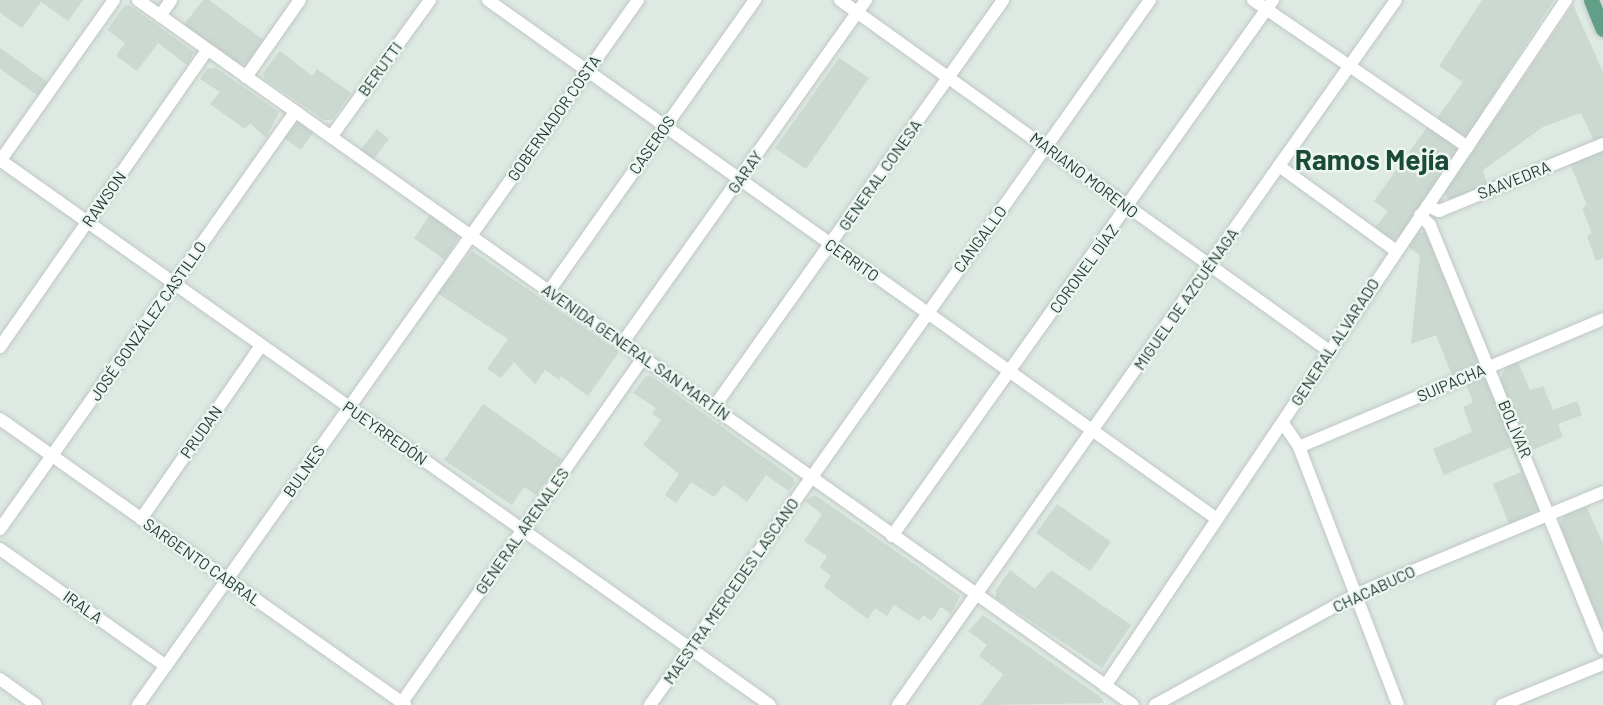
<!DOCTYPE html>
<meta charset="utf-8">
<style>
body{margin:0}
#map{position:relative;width:1603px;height:705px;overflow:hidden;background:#dde9e2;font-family:Barlow,sans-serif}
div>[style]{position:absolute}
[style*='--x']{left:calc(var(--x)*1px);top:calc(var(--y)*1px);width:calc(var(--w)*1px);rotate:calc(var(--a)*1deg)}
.built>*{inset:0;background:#cbd9d1}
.roads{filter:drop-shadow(0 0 2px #c0c7c5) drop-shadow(0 0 2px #c0c7c5)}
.minor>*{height:12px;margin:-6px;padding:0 6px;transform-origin:6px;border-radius:6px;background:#fff}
.major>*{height:15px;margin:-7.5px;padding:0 7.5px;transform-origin:7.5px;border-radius:7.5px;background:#619f88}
span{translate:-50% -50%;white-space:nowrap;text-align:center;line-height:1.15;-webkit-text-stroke:5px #edf6f1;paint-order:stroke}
.street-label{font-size:16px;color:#1f382f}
.town-label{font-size:28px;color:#1b4a39;font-weight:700}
</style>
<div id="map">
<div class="built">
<div style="clip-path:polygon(0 0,83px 0,68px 21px,41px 2px,22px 28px,0 13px)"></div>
<div style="clip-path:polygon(203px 0,209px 0,264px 40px,247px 63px,237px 64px,183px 26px)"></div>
<div style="clip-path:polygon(1482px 0,1554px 0,1465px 139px,1435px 121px,1463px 82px,1439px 66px)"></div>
<div style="clip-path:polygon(129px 5px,194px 52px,187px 65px,158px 43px,137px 71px,116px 56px,125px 43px,107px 30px,124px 6px)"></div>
<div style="clip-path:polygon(1573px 5px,1603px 72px,1603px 140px,1595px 143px,1581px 113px,1543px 127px,1483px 170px,1488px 186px,1449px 200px,1444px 193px)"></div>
<div style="clip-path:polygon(0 48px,48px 82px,38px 96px,0 69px)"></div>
<div style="clip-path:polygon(280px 51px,312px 76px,317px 69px,351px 93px,332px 120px,324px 120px,265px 79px,263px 73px)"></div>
<div style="clip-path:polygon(839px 58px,869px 78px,806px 169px,775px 148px)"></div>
<div style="clip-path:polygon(216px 68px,279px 112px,266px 138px,250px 123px,245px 129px,210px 104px,220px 92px,200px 79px,207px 69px)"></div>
<div style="clip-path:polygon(298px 120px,316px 129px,301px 150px,283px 137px)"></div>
<div style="clip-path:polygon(1428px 126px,1454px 144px,1458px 151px,1401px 236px,1392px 240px,1375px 228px,1388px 211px,1374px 201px)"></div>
<div style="clip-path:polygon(377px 129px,389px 139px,372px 161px,359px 152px)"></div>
<div style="clip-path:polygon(1603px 151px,1603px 258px,1596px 261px,1587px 236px,1592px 233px,1582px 208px,1587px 205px,1570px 164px)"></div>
<div style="clip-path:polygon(431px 213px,459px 236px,445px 260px,414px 238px)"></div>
<div style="clip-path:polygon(1426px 232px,1478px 358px,1477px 366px,1453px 378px,1436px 335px,1411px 344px,1420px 256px,1408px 246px,1416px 233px)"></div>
<div style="clip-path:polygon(472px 251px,619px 352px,588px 396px,561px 376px,559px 380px,545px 370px,535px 384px,514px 362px,501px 378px,487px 369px,508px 339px,437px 293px)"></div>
<div style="clip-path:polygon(1517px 360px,1530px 390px,1543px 386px,1553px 410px,1577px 401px,1582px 415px,1558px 424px,1563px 437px,1530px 451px,1500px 379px,1507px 364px)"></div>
<div style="clip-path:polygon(651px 376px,793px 478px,795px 483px,789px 491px,766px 475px,747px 502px,724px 485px,714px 497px,691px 482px,676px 503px,665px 495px,679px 474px,643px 445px,661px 420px,652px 414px,656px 408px,633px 393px,645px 377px)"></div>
<div style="clip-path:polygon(1479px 377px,1488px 381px,1541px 507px,1533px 515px,1509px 524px,1493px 484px,1521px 472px,1511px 447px,1444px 475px,1433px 449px,1472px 432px,1463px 407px,1473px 402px,1465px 383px)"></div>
<div style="clip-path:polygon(483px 404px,562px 459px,536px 495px,524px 487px,512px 505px,444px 460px)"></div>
<div style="clip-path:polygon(815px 495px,960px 596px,951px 614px,941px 607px,931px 621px,923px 615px,919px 621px,894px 605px,887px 616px,875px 608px,868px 619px,824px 587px,831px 576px,820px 567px,827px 556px,804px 541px,822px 514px,805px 501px)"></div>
<div style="clip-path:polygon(1057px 504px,1111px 542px,1090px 571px,1036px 533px)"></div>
<div style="clip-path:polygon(1586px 506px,1603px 543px,1603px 631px,1560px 526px,1565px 513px)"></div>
<div style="clip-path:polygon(1010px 570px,1035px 589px,1051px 570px,1131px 625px,1102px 668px,996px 598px,996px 590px)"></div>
<div style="clip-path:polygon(983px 615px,1102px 698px,1104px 703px,981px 705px,1003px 674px,979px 656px,987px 645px,968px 631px)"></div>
</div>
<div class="roads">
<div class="minor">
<div style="--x:138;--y:0;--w:1219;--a:35.32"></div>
<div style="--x:488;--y:0;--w:895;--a:35.45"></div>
<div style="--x:840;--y:0;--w:601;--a:35.65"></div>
<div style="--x:1253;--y:0;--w:260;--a:34.4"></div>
<div style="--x:160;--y:16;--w:19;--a:-55"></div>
<div style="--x:246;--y:77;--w:94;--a:-55"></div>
<div style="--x:331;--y:137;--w:169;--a:-54.1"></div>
<div style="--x:0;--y:160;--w:943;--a:35.29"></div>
<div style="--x:0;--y:161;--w:197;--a:-54.7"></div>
<div style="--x:1279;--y:166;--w:143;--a:35.9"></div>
<div style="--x:1427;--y:206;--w:13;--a:23"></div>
<div style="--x:1439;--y:211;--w:177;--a:-22.2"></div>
<div style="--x:1420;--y:215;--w:14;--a:45"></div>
<div style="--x:1430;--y:225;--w:457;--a:67.8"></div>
<div style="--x:549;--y:291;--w:357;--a:-54.7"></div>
<div style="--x:623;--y:342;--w:420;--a:-54.6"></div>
<div style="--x:0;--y:347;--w:362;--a:-55.1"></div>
<div style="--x:714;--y:407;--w:499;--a:-54.6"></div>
<div style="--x:0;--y:419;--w:496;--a:35.2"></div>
<div style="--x:1283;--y:423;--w:29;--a:56"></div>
<div style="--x:1299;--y:447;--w:276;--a:69"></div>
<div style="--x:1299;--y:447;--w:330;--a:-22.8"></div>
<div style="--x:141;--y:519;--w:211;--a:-55.3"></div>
<div style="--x:0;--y:529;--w:511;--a:-54.72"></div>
<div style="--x:892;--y:536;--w:658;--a:-54.59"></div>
<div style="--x:0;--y:549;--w:203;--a:35.2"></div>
<div style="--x:0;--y:679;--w:44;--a:35.8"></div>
<div style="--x:1105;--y:686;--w:827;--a:-56.1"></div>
<div style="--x:138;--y:705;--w:864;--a:-54.65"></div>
<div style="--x:400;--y:705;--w:425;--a:-55"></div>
<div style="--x:650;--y:705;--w:864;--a:-54.65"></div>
<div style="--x:898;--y:705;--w:863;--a:-54.76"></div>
<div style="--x:1155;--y:705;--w:230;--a:-28.8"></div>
<div style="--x:1357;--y:594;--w:266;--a:-22.5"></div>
<div style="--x:1502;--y:705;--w:109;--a:-22.1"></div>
</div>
<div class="major">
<div style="--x:1591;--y:0;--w:31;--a:68"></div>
</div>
</div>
<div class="street-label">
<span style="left:380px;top:69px;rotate:-54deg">BERUTTI</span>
<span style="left:554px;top:118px;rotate:-55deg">GOBERNADOR COSTA</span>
<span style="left:652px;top:145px;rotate:-55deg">CASEROS</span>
<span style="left:745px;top:172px;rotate:-55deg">GARAY</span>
<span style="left:880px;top:175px;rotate:-55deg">GENERAL CONESA</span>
<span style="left:1084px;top:175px;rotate:37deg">MARIANO MORENO</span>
<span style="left:1514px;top:180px;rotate:-22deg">SAAVEDRA</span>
<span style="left:104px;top:199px;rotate:-55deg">RAWSON</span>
<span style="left:980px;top:239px;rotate:-54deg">CANGALLO</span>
<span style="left:852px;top:260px;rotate:35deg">CERRITO</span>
<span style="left:1084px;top:269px;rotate:-54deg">CORONEL DÍAZ</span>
<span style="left:1186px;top:299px;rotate:-55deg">MIGUEL DE AZCUÉNAGA</span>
<span style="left:148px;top:321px;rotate:-55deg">JOSÉ GONZÁLEZ CASTILLO</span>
<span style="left:1335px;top:342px;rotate:-57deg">GENERAL ALVARADO</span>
<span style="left:636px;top:352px;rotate:35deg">AVENIDA GENERAL SAN MARTÍN</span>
<span style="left:1451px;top:383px;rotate:-23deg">SUIPACHA</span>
<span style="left:1515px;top:429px;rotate:67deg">BOLÍVAR</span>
<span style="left:201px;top:432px;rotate:-55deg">PRUDAN</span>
<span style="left:385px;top:433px;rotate:35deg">PUEYRREDÓN</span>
<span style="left:304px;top:471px;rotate:-55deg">BULNES</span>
<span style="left:522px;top:531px;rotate:-55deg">GENERAL ARENALES</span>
<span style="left:202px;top:562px;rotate:35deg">SARGENTO CABRAL</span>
<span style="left:1374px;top:589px;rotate:-25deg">CHACABUCO</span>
<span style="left:731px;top:591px;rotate:-55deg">MAESTRA MERCEDES LASCANO</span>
<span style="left:83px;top:607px;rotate:35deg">IRALA</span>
</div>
<div class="town-label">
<span style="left:1372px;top:159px">Ramos Mejía</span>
</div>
</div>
